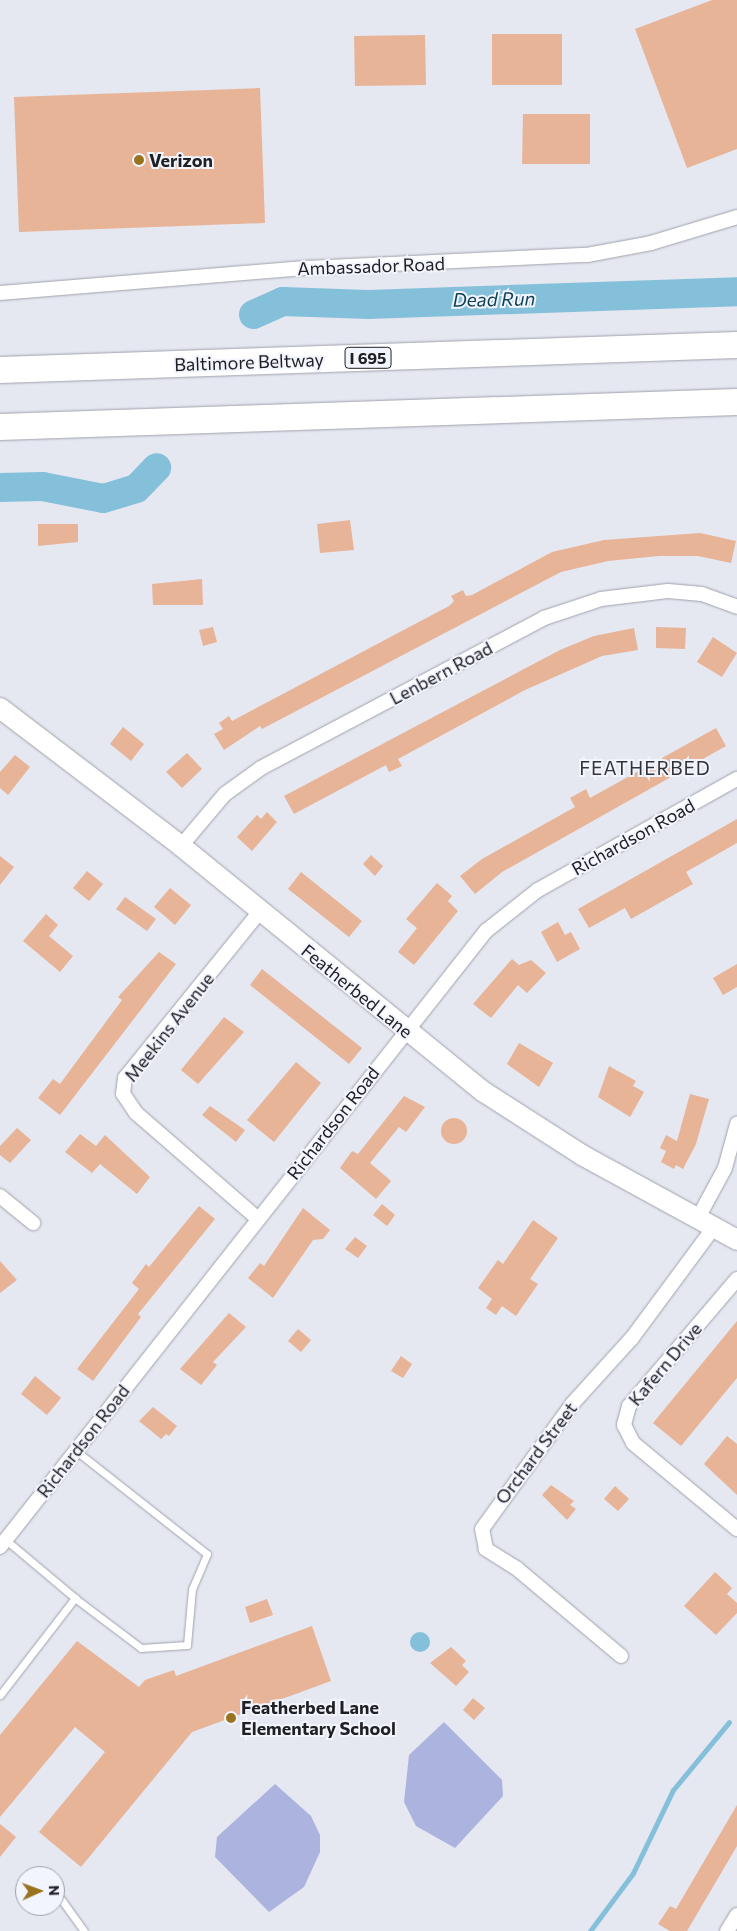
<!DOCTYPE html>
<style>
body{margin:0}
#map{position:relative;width:737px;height:1931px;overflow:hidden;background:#e5e7f1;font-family:Commissioner,sans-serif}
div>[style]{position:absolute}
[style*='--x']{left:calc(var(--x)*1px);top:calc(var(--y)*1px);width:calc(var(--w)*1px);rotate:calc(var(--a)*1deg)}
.green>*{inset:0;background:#acb3df}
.water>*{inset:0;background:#85c0da}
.round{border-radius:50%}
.stream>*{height:5px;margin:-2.5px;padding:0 2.5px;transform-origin:2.5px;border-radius:2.5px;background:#85c0da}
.river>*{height:29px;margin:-14.5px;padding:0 14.5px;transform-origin:14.5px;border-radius:14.5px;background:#85c0da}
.building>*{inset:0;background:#e7b498}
.roads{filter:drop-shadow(0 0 1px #a0a2ab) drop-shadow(0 0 1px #a0a2ab)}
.lane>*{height:7px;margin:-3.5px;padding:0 3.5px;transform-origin:3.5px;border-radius:3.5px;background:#fff}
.street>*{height:14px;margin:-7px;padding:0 7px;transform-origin:7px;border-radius:7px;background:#fff}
.secondary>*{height:20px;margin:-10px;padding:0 10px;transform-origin:10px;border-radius:10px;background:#fff}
.highway>*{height:26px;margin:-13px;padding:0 13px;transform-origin:13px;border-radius:13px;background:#fff}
.dots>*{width:14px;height:14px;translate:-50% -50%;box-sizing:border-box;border:2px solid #f2f4fe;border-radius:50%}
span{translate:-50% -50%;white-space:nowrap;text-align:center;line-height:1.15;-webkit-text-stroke:4px #f2f4fe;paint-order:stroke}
.shield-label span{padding:1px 4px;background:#f2f4fe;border:1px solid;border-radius:4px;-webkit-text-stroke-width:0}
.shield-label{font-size:16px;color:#202024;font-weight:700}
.poi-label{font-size:18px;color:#202024;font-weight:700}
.left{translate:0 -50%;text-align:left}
.street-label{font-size:18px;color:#202024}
.water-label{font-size:19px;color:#0a3f51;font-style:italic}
.neighbourhood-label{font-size:19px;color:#32333b;letter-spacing:1px}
.north{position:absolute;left:15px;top:1866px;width:50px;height:50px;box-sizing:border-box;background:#f2f4fe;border:1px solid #9e9fa7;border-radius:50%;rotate:88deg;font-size:14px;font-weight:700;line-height:20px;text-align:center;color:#202024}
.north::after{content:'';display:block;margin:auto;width:18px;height:22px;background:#99731e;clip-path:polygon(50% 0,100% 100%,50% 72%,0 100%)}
</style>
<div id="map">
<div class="green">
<div style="clip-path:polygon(444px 1722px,502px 1780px,503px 1796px,455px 1848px,416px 1826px,404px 1802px,409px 1755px)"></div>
<div style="clip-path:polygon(275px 1784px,311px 1816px,320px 1835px,320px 1852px,304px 1887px,269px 1912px,215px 1857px,217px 1837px)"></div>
</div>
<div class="water">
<div class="round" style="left:410px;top:1632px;width:20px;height:20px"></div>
</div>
<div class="stream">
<div style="--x:590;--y:1931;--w:72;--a:-53.4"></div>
<div style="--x:633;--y:1873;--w:92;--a:-64.3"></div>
<div style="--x:673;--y:1790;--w:88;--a:-50.5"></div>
</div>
<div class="river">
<div style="--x:253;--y:314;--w:32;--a:-24"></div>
<div style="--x:282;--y:301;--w:86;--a:2"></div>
<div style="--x:368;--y:304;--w:369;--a:-2"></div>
<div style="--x:0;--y:487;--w:42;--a:-1.4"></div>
<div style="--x:42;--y:486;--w:62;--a:11.1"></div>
<div style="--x:103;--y:498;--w:34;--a:-17"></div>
<div style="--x:136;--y:488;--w:29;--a:-46"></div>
</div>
<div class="building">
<div style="clip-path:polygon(712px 0,737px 0,737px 149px,687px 168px,635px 29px)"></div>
<div style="clip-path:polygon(492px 34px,562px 34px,562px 85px,492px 85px)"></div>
<div style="clip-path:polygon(425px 35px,426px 85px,355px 86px,354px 36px)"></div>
<div style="clip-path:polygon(260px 88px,265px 223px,19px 232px,14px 97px)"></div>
<div style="clip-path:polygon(523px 114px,590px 114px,590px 164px,522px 164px)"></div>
<div style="clip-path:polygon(350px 520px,354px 550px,320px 553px,317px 524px)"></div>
<div style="clip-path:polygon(38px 524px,78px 524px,78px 542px,38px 546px)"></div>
<div style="clip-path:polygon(700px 533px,736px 541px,731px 563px,698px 556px,659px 556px,608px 561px,561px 572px,262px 729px,260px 726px,224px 750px,214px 734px,223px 729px,219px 723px,229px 716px,232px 721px,449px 606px,454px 601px,451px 596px,463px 590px,466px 596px,472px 595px,552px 552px,604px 540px)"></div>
<div style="clip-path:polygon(202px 579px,203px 605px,153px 605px,152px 584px)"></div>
<div style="clip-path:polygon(213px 627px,217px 642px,203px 646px,199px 630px)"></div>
<div style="clip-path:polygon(656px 627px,686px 628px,685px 649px,656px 648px)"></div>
<div style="clip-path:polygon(634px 628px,638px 650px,602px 656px,525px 690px,398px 759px,402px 766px,389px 772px,386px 765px,294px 814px,284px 796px,560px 650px,594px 636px)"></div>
<div style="clip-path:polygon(713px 637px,737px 653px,722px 677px,697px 662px)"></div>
<div style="clip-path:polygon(123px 727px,144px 744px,131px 761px,110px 744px)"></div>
<div style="clip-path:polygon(716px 728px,726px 746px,502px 872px,475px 894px,460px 876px,482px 859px,575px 807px,570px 798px,586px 789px,590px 798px)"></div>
<div style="clip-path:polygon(187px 753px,202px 769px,182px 788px,166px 772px)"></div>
<div style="clip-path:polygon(15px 755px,30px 767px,8px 795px,0 788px,0 772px)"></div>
<div style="clip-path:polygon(267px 812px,277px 822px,252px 851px,237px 837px,257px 815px,261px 819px)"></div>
<div style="clip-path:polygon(737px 819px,737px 843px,686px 872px,693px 884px,631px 919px,625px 908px,589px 928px,578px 909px)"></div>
<div style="clip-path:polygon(371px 855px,383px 866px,375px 876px,363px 864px)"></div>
<div style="clip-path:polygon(0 856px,14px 867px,0 885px)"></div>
<div style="clip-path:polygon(87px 871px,103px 884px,89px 901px,73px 888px)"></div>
<div style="clip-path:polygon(301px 872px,362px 921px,349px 937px,288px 889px)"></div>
<div style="clip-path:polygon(437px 883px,452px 896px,448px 901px,458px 911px,414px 965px,398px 952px,417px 928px,406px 919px)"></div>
<div style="clip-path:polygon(170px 888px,191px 905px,175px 925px,154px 907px)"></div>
<div style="clip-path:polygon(125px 897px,156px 919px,147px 931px,116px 909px)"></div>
<div style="clip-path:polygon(46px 914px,58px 925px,49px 936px,73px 956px,60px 972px,23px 941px)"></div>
<div style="clip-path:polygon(558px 922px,565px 935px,571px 932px,580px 949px,557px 962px,541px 932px)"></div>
<div style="clip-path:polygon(159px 952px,176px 964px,60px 1115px,38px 1098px,53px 1079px,60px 1084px,122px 1000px,118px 997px)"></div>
<div style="clip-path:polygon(512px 959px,519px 965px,531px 960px,546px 973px,527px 993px,518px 985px,491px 1018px,473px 1004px)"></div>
<div style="clip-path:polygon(737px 964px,737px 987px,723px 995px,713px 978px)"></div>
<div style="clip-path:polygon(262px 969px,362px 1048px,349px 1064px,250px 985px)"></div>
<div style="clip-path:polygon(224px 1017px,244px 1032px,198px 1084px,181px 1070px)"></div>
<div style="clip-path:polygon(519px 1043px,553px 1063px,539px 1087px,507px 1064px)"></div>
<div style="clip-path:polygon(296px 1062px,321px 1083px,274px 1142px,247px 1120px)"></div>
<div style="clip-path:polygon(609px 1066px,636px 1081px,633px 1086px,644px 1092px,630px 1117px,598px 1097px)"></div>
<div style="clip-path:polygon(690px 1094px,709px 1099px,696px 1144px,683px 1169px,676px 1165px,674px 1169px,661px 1162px,666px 1151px,660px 1148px,666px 1135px,677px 1141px)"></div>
<div style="clip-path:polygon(404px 1096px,425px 1107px,406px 1132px,399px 1127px,370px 1163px,391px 1181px,376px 1199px,340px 1168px,352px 1151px,358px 1154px)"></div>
<div style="clip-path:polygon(210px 1106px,245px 1130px,236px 1142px,202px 1115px)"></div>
<div class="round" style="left:441px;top:1118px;width:26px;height:26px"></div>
<div style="clip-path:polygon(17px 1128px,31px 1140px,10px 1163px,0 1155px,0 1146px)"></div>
<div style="clip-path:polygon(80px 1134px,96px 1146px,105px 1135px,150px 1177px,137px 1194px,100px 1164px,92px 1173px,65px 1152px)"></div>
<div style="clip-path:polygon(382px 1204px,395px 1215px,387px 1226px,373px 1215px)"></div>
<div style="clip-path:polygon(199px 1206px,215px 1219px,138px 1314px,141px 1317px,93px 1381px,77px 1369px,139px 1289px,132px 1283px,146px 1264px,149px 1267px)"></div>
<div style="clip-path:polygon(303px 1208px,330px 1230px,323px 1239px,313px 1240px,273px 1298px,248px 1278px,260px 1263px,264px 1266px)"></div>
<div style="clip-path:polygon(533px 1220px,558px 1238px,530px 1279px,538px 1284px,516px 1316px,502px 1306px,496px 1315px,486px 1308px,492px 1299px,478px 1288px,498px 1260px,503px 1264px)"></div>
<div style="clip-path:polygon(355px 1237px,367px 1246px,358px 1258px,345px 1249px)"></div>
<div style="clip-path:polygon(0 1261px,17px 1280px,0 1293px)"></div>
<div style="clip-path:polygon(229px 1313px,246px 1327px,213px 1362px,217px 1365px,201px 1385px,180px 1369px)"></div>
<div style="clip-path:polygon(737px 1321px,737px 1378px,681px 1446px,653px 1423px)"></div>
<div style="clip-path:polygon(298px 1329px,311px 1340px,301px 1352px,288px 1341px)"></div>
<div style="clip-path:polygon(401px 1356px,412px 1364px,403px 1378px,391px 1371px)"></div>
<div style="clip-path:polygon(35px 1376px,61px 1398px,47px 1415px,21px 1394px)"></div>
<div style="clip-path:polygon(153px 1407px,177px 1426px,169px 1436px,166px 1434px,161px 1439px,139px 1421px)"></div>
<div style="clip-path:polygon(727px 1436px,737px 1444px,737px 1495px,704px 1464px)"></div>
<div style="clip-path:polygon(551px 1485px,574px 1501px,570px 1505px,576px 1509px,567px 1520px,542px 1495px)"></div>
<div style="clip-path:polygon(615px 1486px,629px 1499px,618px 1511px,604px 1499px)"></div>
<div style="clip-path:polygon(715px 1572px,732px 1588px,727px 1594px,737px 1603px,737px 1613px,716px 1635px,684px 1606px)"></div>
<div style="clip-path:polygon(267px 1599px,273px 1615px,250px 1623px,245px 1607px)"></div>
<div style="clip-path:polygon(312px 1626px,331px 1681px,192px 1732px,81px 1867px,39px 1832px,105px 1752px,75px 1727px,0 1817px,0 1735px,77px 1641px,139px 1687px,145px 1680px,174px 1670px,176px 1676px)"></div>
<div style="clip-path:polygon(451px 1647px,466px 1661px,462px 1665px,469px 1672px,456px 1686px,430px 1663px)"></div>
<div style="clip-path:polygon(473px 1698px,485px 1708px,474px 1720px,463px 1710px)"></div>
<div style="clip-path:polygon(737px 1805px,737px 1846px,687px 1931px,670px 1931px,658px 1924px,670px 1906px,676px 1909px)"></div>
<div style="clip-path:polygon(0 1824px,16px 1837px,0 1857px)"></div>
</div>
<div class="roads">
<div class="lane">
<div style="--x:75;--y:1450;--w:168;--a:38.2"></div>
<div style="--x:207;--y:1554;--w:38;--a:113"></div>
<div style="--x:192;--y:1589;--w:56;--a:95.1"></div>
<div style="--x:187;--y:1645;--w:46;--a:176.3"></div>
<div style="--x:141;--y:1648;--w:83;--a:-142.9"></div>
<div style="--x:0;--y:1695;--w:123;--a:-52.3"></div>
<div style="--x:75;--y:1598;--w:90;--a:-140"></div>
<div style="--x:58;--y:1895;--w:44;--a:54.2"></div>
</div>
<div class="street">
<div style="--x:0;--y:293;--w:308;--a:-4.7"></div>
<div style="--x:307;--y:268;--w:280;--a:-2.7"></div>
<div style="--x:587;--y:255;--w:65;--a:-10.6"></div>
<div style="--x:651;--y:243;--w:90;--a:-16.8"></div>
<div style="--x:181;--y:846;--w:68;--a:-49.8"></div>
<div style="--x:225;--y:794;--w:44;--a:-35.8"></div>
<div style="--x:261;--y:768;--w:320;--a:-27.9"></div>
<div style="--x:544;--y:618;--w:60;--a:-18.4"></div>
<div style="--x:601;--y:599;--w:67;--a:-6.8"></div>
<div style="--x:668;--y:591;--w:34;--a:5"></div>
<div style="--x:702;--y:594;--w:37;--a:20"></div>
<div style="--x:0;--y:1196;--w:43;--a:39.3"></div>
<div style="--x:698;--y:1218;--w:57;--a:-61.6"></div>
<div style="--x:725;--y:1168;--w:46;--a:-74.7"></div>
<div style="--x:258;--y:1219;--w:162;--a:-139"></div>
<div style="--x:136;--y:1113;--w:23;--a:-124"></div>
<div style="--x:123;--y:1094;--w:16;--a:-83"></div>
<div style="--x:125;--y:1078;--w:215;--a:-51"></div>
<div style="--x:737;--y:1279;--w:167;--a:130.4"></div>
<div style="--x:629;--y:1406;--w:20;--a:105"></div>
<div style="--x:624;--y:1425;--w:20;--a:63"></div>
<div style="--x:633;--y:1443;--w:135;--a:39.6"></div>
<div style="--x:0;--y:1547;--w:785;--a:-51.73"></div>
<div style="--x:486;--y:931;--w:66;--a:-38.3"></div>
<div style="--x:538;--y:890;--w:228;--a:-29.2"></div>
<div style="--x:621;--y:1656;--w:137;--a:-140"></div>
<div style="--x:516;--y:1568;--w:36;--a:-148"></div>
<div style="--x:486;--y:1549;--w:20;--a:-101"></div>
<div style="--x:482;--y:1529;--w:155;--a:-54.2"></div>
<div style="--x:573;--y:1403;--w:88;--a:-47.8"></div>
<div style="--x:632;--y:1338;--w:138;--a:-53.5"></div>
<div style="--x:727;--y:1931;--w:19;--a:-58"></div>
</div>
<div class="secondary">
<div style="--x:0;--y:708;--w:228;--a:37.3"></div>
<div style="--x:181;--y:846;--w:390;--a:39.1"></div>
<div style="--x:484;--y:1092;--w:117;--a:32.7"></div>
<div style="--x:582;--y:1155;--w:177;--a:28.7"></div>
</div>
<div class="highway">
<div style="--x:0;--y:370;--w:737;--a:-1.94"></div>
<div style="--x:0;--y:427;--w:737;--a:-1.94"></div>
</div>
</div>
<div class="dots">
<div style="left:139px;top:160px;background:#99731e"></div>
<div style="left:231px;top:1718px;background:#99731e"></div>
</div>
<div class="shield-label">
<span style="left:368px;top:358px">I 695</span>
</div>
<div class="poi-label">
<span class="left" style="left:149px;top:160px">Verizon</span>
<span class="left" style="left:241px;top:1718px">Featherbed Lane<br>Elementary School</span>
</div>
<div class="street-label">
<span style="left:371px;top:266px;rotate:-2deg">Ambassador Road</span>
<span style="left:249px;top:362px;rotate:-2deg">Baltimore Beltway</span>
<span style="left:441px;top:673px;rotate:-28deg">Lenbern Road</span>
<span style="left:633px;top:837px;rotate:-29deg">Richardson Road</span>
<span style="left:357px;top:991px;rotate:39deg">Featherbed Lane</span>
<span style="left:169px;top:1027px;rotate:-52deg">Meekins Avenue</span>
<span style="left:333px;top:1123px;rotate:-52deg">Richardson Road</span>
<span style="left:665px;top:1364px;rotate:-50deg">Kafern Drive</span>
<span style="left:83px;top:1441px;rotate:-52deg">Richardson Road</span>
<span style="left:536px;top:1453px;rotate:-53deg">Orchard Street</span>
</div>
<div class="water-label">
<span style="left:494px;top:299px;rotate:-1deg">Dead Run</span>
</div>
<div class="neighbourhood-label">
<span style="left:645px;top:768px">FEATHERBED</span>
</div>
<div class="north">N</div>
</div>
